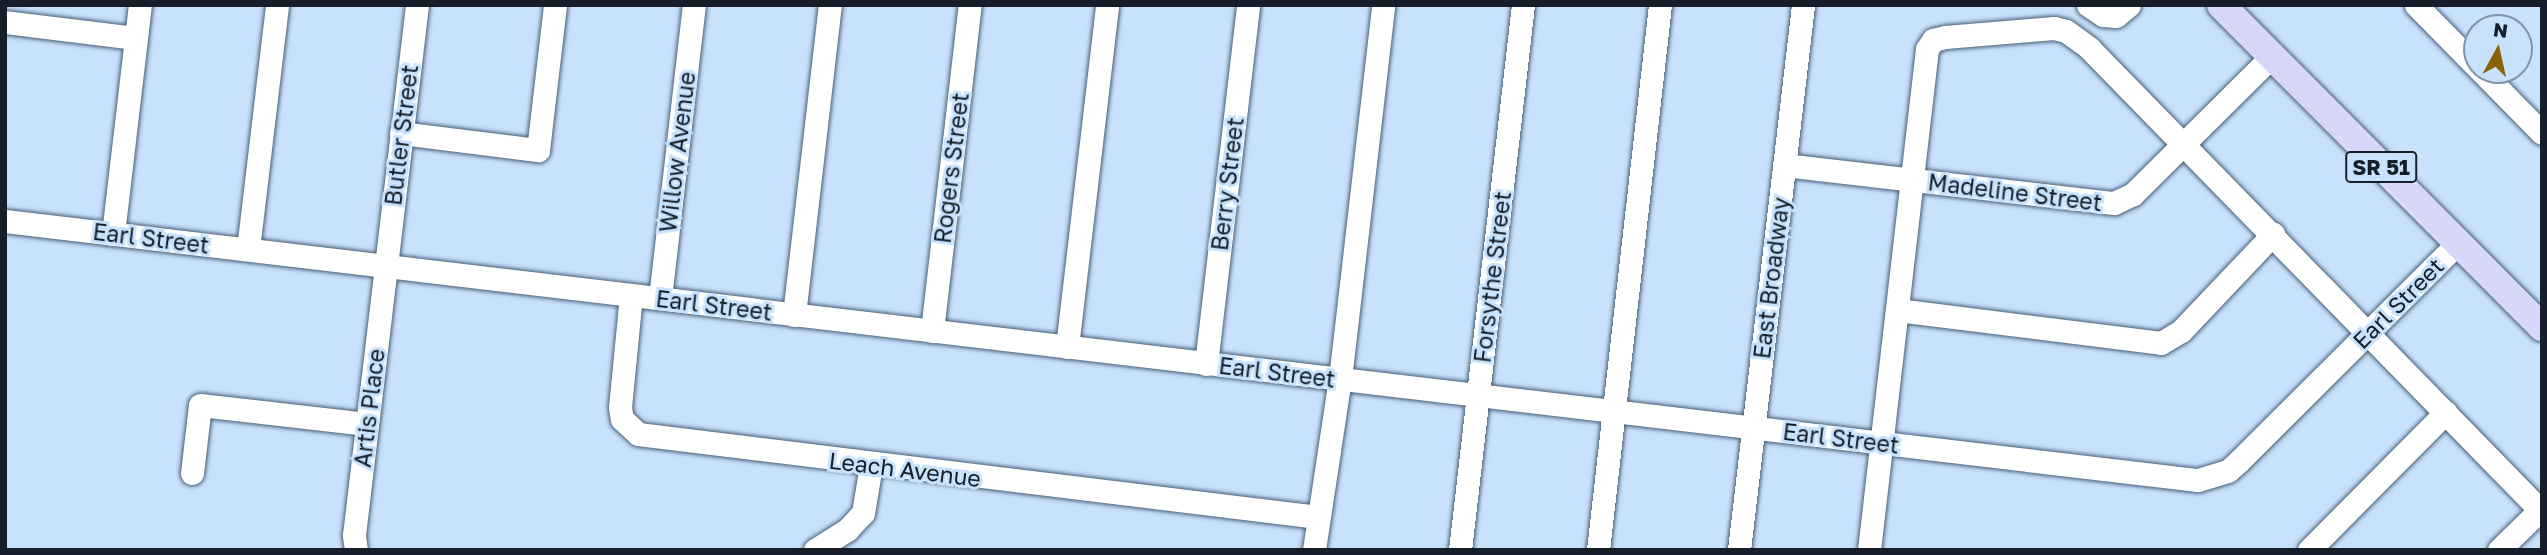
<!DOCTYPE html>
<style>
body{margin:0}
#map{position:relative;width:2547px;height:555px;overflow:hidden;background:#c8e2fd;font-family:"Golos Text",sans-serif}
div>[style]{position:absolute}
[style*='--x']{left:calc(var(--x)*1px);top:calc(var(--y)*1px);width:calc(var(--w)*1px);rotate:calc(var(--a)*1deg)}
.roads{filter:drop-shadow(0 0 2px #485e75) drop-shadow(0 0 2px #485e75)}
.minor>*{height:23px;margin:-11.5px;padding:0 11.5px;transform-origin:11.5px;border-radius:11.5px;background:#fff}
.major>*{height:28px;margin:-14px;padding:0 14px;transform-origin:14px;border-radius:14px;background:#d6d7f9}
span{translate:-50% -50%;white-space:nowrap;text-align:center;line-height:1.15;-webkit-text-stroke:6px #c8e2fd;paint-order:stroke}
.shield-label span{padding:2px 5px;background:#c8e2fd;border:2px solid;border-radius:5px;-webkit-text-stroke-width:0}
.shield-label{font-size:21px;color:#161f29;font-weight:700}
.street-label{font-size:23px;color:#161f29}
.frame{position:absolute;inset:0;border:7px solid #161f29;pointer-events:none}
.north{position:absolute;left:2463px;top:14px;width:70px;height:70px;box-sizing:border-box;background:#c8e2fd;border:2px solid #8194a8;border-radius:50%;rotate:8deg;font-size:19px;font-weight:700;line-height:28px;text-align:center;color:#161f29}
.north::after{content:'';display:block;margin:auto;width:24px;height:32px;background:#8b6103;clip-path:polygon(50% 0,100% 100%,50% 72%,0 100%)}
</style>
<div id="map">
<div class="roads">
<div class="minor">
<div style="--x:2088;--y:5;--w:18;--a:34"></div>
<div style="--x:2103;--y:15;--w:13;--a:4"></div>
<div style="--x:2116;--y:16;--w:17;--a:-40"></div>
<div style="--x:2416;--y:5;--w:87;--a:45.5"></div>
<div style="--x:5;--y:22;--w:132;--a:7"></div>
<div style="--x:2480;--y:70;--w:88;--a:45.5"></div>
<div style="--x:401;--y:133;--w:138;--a:7.1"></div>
<div style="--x:538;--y:150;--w:146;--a:-83.3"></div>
<div style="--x:1784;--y:165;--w:332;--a:6.6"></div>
<div style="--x:2114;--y:203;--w:21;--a:-25"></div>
<div style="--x:2133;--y:194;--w:196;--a:-44.8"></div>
<div style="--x:5;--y:221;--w:2208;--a:6.74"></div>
<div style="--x:2198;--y:480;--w:31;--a:-17"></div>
<div style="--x:2228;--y:471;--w:15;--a:-42"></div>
<div style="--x:2239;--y:461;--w:308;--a:-44.9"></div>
<div style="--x:113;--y:234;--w:231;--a:-83.3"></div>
<div style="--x:248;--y:249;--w:246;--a:-83.2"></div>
<div style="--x:631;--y:295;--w:113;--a:95.6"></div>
<div style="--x:620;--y:407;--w:12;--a:81"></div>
<div style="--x:622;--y:419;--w:22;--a:43"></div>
<div style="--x:638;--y:434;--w:685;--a:6.96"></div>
<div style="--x:660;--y:298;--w:295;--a:-83.4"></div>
<div style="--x:1897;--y:310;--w:266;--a:7.1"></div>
<div style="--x:2161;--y:343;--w:23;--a:-31"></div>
<div style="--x:2181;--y:331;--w:134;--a:-46.5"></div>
<div style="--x:794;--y:315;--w:312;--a:-83.4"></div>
<div style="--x:932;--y:331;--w:328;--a:-83.4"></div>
<div style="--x:1067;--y:347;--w:344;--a:-83.3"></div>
<div style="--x:1206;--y:364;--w:361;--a:-83.3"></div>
<div style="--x:192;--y:473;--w:68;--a:-83.3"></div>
<div style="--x:200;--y:405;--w:168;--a:6.5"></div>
<div style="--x:356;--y:550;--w:15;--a:-98"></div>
<div style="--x:354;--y:535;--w:534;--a:-83.22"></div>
<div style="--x:815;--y:550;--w:38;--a:-32"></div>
<div style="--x:847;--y:530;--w:23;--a:-47"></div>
<div style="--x:863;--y:513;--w:49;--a:-80.5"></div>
<div style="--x:1314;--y:550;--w:173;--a:-81.4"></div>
<div style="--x:1340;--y:379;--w:376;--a:-83.4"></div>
<div style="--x:1460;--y:550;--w:549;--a:-83.41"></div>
<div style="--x:1598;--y:550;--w:549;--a:-83.51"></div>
<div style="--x:1739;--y:550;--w:549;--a:-83.3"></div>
<div style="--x:1869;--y:550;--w:504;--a:-83.4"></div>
<div style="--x:1927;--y:49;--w:11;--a:-56"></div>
<div style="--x:1933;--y:40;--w:12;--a:-14"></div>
<div style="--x:1945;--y:37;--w:109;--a:-4.7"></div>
<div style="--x:2054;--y:28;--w:12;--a:14"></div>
<div style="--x:2066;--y:31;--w:29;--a:36"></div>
<div style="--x:2089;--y:48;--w:646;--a:45.69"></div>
<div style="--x:2309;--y:550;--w:194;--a:-45.2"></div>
<div style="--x:2499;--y:550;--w:60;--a:-44.3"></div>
</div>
<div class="major">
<div style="--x:2221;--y:5;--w:455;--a:45.1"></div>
</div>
</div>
<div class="shield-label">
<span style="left:2381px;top:167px">SR 51</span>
</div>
<div class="street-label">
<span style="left:401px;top:135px;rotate:-83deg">Butler Street</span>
<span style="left:677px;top:152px;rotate:-83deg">Willow Avenue</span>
<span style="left:951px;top:168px;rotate:-83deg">Rogers Street</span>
<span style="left:1227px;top:184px;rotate:-83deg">Berry Street</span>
<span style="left:2015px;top:192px;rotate:7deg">Madeline Street</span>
<span style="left:151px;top:238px;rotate:7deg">Earl Street</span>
<span style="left:1492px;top:277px;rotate:-83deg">Forsythe Street</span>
<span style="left:1771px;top:278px;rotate:-83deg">East Broadway</span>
<span style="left:2398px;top:303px;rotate:-45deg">Earl Street</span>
<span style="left:714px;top:305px;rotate:7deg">Earl Street</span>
<span style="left:1277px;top:372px;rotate:7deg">Earl Street</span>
<span style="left:369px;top:408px;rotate:-83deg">Artis Place</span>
<span style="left:1841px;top:438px;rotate:7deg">Earl Street</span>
<span style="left:905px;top:469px;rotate:7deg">Leach Avenue</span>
</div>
<div class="frame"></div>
<div class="north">N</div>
</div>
